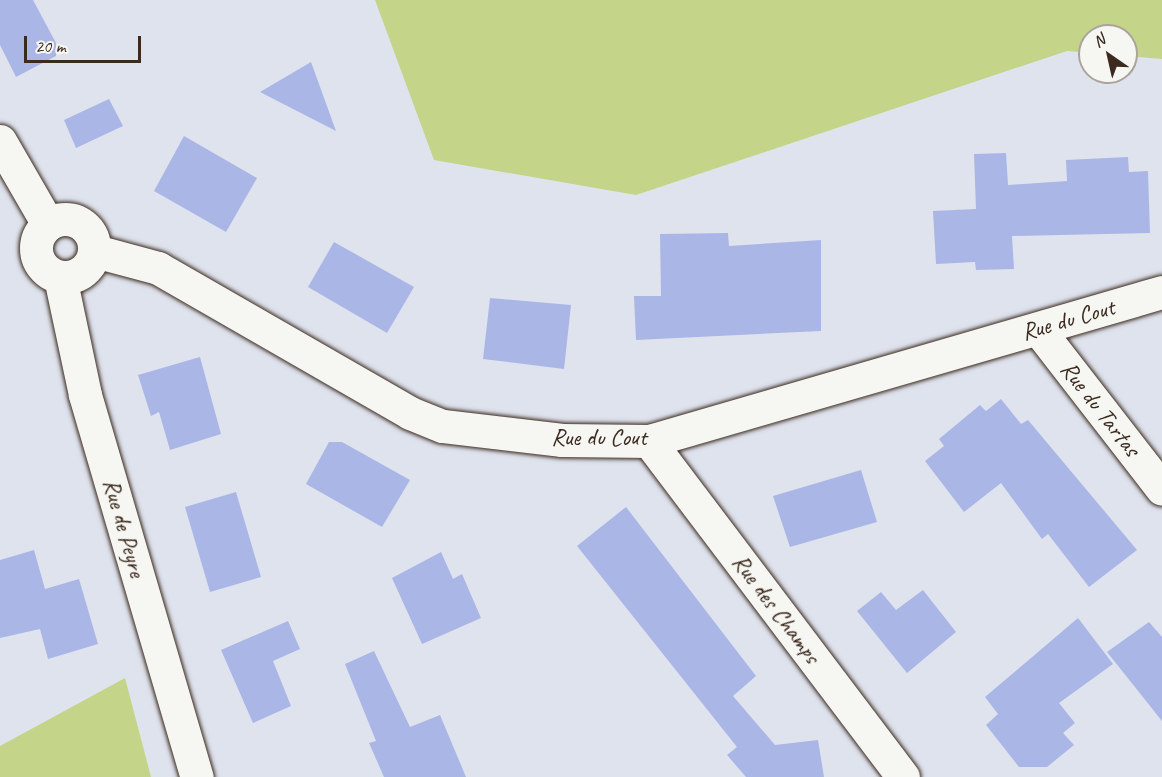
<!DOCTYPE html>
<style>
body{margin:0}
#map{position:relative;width:1162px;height:777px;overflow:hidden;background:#dfe3ee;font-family:Caveat,sans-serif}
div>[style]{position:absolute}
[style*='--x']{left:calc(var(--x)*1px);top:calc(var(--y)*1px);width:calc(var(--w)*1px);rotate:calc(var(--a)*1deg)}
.green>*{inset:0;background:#c4d489}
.building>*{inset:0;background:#aab6e6}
.roads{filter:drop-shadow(0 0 2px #3b2a1e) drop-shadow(0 0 2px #3b2a1e)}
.street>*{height:33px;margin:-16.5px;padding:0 16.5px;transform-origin:16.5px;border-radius:16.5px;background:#f6f6f2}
.street>.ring{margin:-16.5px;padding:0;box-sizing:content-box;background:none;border:33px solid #f6f6f2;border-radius:50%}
span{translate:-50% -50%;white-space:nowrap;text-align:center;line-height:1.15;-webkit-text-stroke:4.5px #f6f6f2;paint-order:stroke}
.street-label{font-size:24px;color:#3b2a1e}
.north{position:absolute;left:1078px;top:24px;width:60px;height:60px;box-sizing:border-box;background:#f6f6f2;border:2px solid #aba49d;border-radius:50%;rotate:326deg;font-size:16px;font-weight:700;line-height:24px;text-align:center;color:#3b2a1e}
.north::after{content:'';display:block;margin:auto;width:21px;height:27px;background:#3b2a1e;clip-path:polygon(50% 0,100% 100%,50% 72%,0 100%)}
.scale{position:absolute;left:24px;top:36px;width:117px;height:27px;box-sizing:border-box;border:3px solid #3b2a1e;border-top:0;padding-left:8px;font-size:18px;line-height:21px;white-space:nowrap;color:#3b2a1e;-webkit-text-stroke:4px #f6f6f2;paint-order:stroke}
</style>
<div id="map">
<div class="green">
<div style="clip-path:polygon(375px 0,1162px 0,1162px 59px,1126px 56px,1126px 36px,1090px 36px,1090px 53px,1067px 51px,636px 195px,434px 160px)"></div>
<div style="clip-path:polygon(125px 678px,151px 777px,0 777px,0 746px)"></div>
</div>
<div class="building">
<div style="clip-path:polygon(0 0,33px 0,56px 43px,56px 56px,16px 77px,0 45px)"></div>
<div style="clip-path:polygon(311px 62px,336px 131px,260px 92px)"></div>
<div style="clip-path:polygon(109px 99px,123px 126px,76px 148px,64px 120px)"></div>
<div style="clip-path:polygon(184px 136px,257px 178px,226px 232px,154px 191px)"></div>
<div style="clip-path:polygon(1006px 153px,1008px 185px,1067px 181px,1066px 160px,1128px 157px,1129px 172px,1148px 171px,1150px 233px,1012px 236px,1014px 269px,976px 270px,975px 262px,936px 264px,933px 211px,976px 209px,974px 154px)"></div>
<div style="clip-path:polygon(728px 233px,729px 246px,821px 240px,821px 331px,636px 340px,634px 296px,661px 296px,660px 234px)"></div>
<div style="clip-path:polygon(334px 242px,414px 287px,387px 333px,308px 287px)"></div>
<div style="clip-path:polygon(490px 298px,571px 305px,564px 369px,483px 359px)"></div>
<div style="clip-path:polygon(200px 357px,221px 434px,170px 450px,159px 412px,151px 416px,138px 375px)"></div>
<div style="clip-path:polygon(1001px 399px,1021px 424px,1028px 420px,1137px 550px,1089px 587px,1048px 534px,1042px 539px,1001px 483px,964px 512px,925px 461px,944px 446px,939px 439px,980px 405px,986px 411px)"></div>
<div style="clip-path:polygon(329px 442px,342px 442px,410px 480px,382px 527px,306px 484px)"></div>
<div style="clip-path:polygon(861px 470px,877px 522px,790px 547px,773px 496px)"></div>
<div style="clip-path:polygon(236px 492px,261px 577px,210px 592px,185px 507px)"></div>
<div style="clip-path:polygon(626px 507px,756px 676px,733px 696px,775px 745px,818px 740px,824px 777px,746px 777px,727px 755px,737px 747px,577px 546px)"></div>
<div style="clip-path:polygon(34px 550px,45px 589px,79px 579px,98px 644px,48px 659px,40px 629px,0 638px,0 560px)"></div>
<div style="clip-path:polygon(441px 552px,453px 579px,462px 574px,481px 618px,422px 644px,392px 578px)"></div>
<div style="clip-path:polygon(923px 590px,956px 632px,907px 673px,857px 611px,881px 592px,896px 610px)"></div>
<div style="clip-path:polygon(1078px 618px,1113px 664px,1059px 703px,1075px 723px,1063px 733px,1074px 745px,1047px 767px,1019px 767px,986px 725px,998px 714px,985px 697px)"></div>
<div style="clip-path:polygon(288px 621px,300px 649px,273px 661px,291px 706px,253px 723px,221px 650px)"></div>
<div style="clip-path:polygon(1149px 622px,1162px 637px,1162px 721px,1107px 652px)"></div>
<div style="clip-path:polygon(374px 651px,410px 727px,440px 715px,466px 777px,384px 777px,369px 743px,376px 741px,345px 664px)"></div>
</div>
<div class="roads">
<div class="street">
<div style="--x:0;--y:141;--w:96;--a:60"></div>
<div class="ring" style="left:36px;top:219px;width:25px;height:25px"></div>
<div style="--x:95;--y:251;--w:65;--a:15.1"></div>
<div style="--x:158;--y:268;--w:291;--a:29.9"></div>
<div style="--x:410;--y:413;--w:35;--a:22"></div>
<div style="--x:443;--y:426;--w:120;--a:6.7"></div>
<div style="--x:562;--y:440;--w:87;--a:0.7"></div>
<div style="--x:649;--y:441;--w:534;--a:-16.2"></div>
<div style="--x:60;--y:277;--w:121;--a:78"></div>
<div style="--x:85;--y:395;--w:398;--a:73.7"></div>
<div style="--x:1038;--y:329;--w:202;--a:52.2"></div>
<div style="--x:649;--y:441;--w:421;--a:52.9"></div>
</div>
</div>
<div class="street-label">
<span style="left:1068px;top:320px;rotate:-16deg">Rue du Cout</span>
<span style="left:1100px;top:409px;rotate:52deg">Rue du Tartas</span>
<span style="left:599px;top:438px">Rue du Cout</span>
<span style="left:124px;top:528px;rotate:74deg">Rue de Peyre</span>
<span style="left:776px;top:609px;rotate:53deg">Rue des Champs</span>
</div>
<div class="north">N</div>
<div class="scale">20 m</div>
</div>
